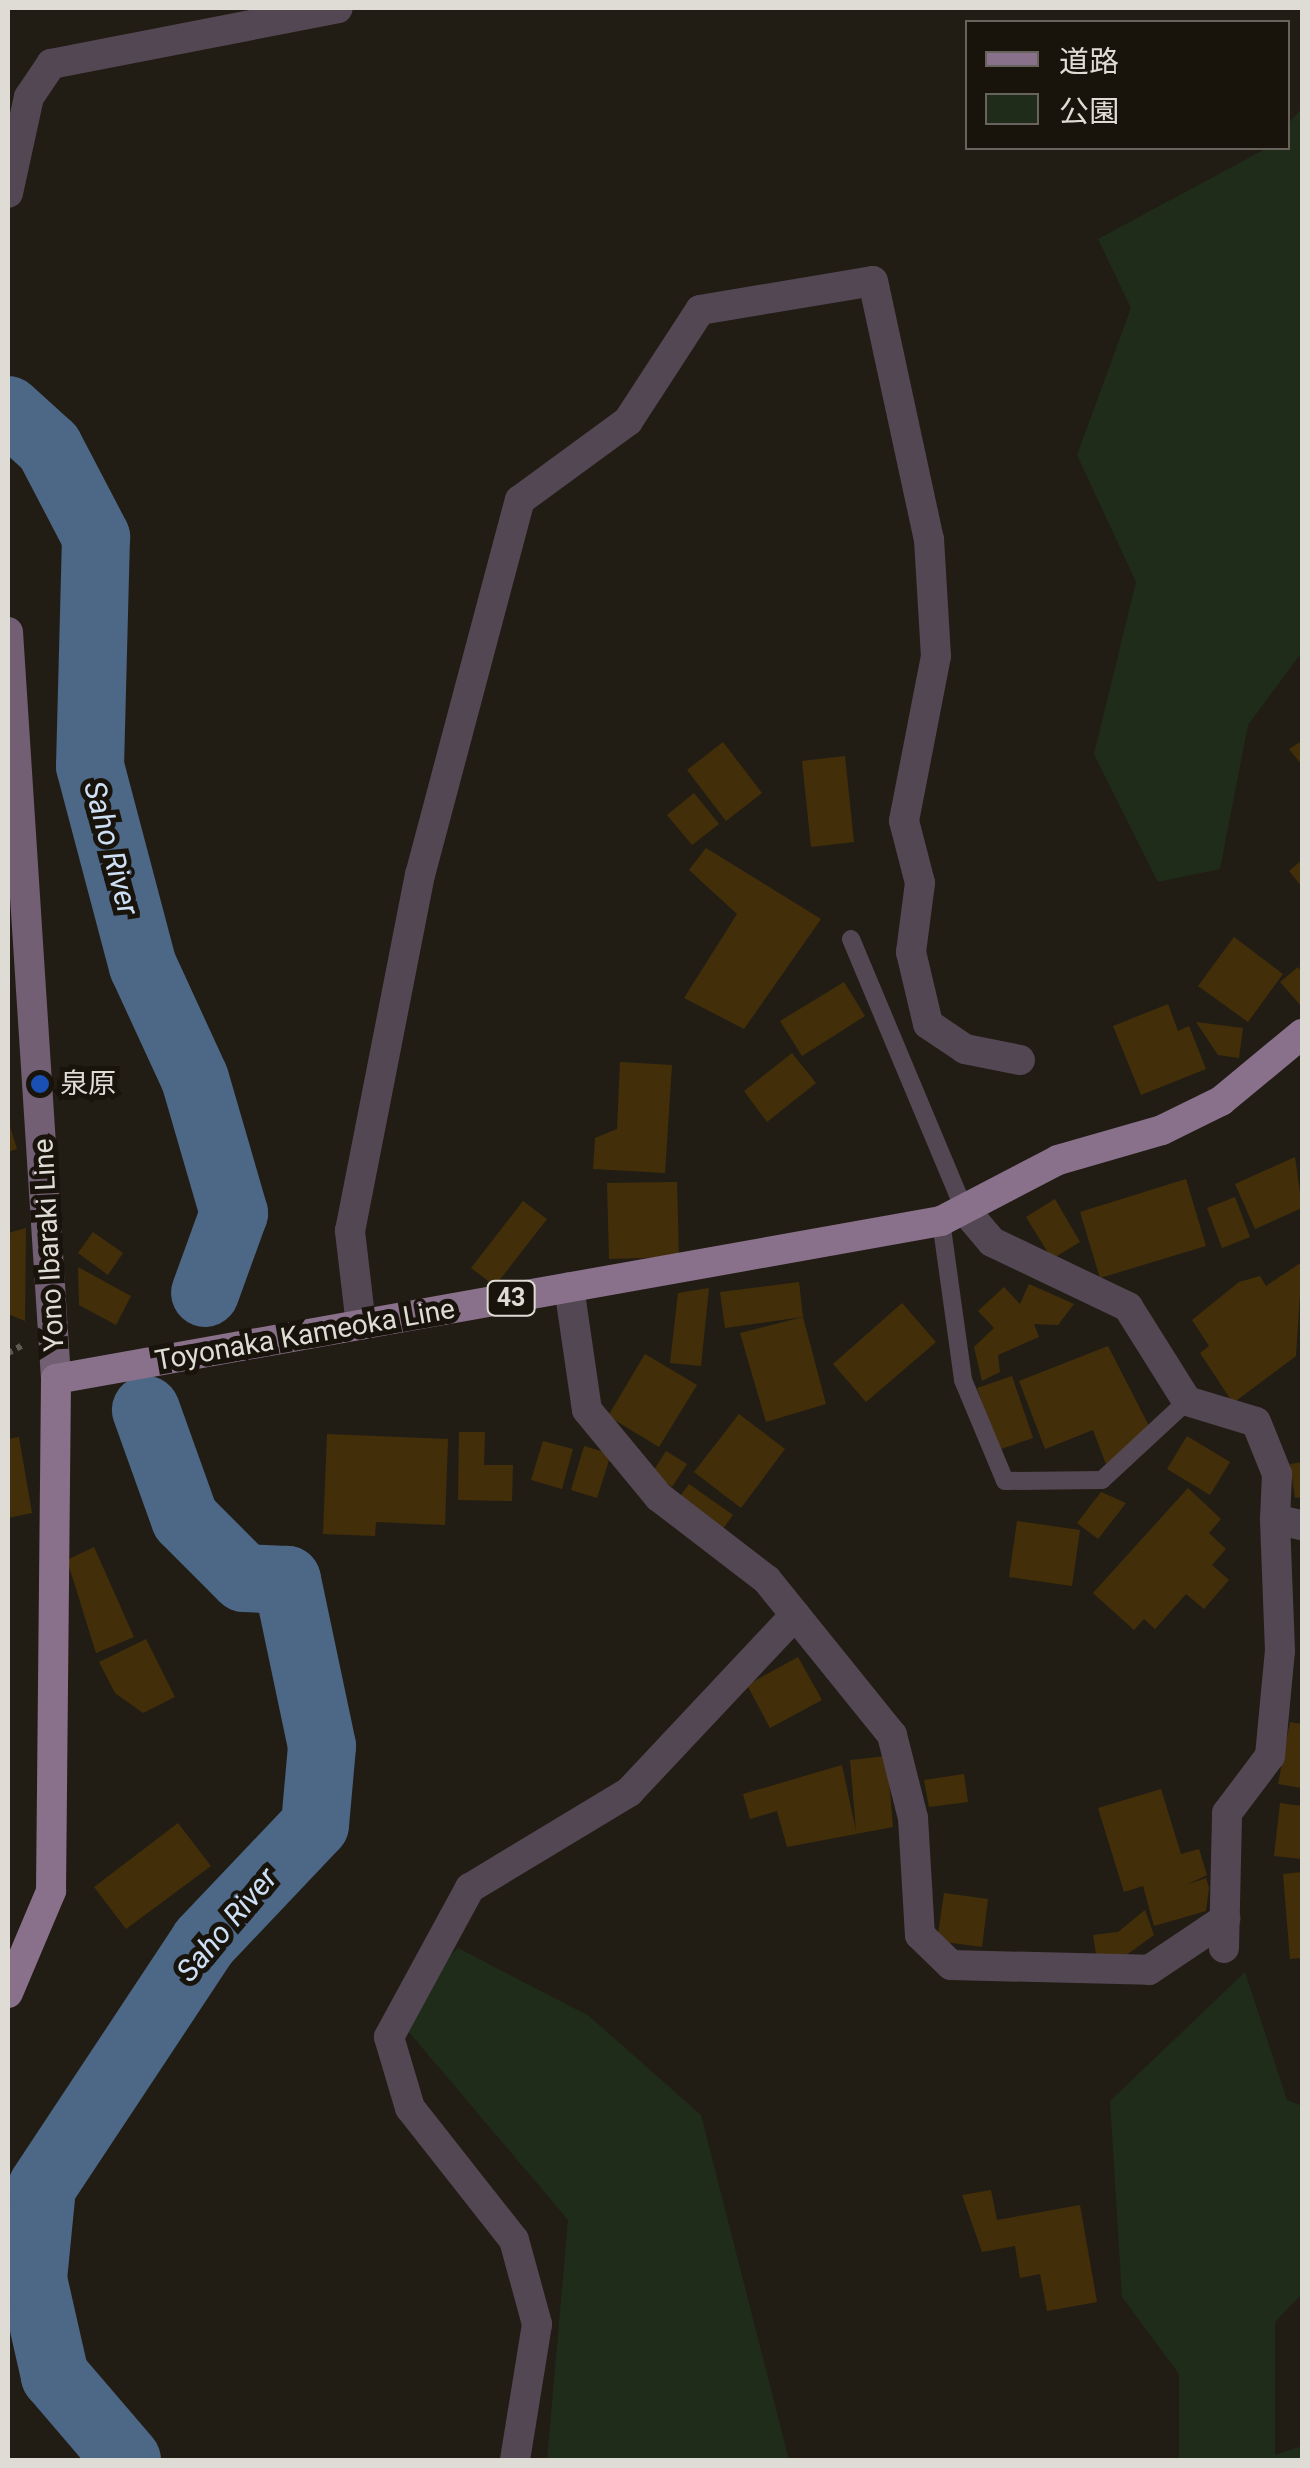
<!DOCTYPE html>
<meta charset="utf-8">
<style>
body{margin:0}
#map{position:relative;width:1310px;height:2468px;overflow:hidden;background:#221d14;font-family:Roboto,"Noto Sans JP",sans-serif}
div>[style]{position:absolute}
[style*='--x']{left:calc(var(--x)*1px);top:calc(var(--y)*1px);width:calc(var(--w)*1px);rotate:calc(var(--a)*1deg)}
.green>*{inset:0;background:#1e2c19}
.river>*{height:68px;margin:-34px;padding:0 34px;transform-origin:34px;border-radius:34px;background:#4d6786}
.building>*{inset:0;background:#422f0a}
.path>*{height:6px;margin-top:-3px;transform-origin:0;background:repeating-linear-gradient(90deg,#5e5a52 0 5px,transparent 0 10px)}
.service>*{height:18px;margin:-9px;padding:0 9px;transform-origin:9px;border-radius:9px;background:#544754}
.minor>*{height:30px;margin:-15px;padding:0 15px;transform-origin:15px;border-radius:15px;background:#544754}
.secondary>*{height:30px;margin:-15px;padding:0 15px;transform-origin:15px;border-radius:15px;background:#735f73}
.primary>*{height:30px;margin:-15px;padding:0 15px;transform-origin:15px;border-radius:15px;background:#8a718b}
.dots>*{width:28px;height:28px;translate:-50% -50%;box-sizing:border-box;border:5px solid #18130b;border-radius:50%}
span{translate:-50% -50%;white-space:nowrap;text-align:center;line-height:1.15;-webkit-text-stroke:10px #18130b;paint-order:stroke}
.shield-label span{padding:2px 8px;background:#18130b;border:2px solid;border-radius:8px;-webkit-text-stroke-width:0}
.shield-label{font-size:25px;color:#dfdbd5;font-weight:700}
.poi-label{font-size:28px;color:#dfdbd5}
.left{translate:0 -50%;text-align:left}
.street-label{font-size:28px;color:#dfdbd5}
.water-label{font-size:30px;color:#cee0f6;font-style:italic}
.frame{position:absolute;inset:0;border:10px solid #dfdbd5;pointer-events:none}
.legend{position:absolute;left:965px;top:20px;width:325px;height:130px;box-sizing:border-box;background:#18130b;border:2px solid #68635c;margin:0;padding:12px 18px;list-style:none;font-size:30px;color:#dfdbd5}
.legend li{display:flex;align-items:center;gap:20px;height:50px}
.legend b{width:50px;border:2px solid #68635c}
</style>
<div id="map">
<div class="green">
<div style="clip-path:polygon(1302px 108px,1302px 652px,1248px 725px,1220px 869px,1158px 882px,1094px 754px,1136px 582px,1077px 455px,1131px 308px,1098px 239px,1267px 148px,1288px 148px,1288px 124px)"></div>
<div style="clip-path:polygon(458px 1948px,589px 2016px,701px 2115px,789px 2460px,547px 2460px,568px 2220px,392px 2012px)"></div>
<div style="clip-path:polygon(1245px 1972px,1287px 2100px,1302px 2106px,1302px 2294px,1275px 2322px,1275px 2455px,1302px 2446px,1302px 2460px,1179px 2460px,1179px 2374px,1122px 2297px,1110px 2101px)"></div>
</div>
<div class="river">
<div style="--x:8;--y:410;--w:55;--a:42.1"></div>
<div style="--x:49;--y:447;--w:102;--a:62.4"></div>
<div style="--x:96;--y:537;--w:229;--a:91.5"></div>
<div style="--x:90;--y:766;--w:207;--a:75.2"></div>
<div style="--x:143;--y:966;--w:124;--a:65.3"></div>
<div style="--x:195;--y:1079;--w:140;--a:73.8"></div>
<div style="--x:234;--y:1213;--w:85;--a:109.9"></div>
<div style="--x:127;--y:2460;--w:111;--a:-130.6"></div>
<div style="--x:55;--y:2376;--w:99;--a:-102.8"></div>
<div style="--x:33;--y:2279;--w:92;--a:-84.4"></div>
<div style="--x:42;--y:2187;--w:294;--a:-56.5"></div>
<div style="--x:204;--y:1942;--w:161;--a:-46.5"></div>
<div style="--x:315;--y:1825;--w:79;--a:-84.9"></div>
<div style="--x:322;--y:1746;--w:170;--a:-101.9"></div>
<div style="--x:287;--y:1580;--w:43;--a:-177.3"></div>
<div style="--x:244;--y:1578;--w:83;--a:-135"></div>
<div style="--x:185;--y:1519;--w:116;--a:-109.7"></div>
</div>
<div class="building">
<div style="clip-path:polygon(1302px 741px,1302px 765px,1289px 749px)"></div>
<div style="clip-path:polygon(723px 742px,762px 793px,726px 821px,687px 770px)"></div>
<div style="clip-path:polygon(845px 756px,854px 842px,811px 847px,802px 761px)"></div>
<div style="clip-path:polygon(694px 793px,719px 824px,692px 845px,667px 815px)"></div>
<div style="clip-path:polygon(706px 848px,821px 919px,744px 1029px,684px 998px,737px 914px,689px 870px)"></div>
<div style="clip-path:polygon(1302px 860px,1302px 887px,1289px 871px)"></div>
<div style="clip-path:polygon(1234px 937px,1283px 974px,1248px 1022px,1198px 986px)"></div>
<div style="clip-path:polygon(1298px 967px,1302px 973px,1302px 1007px,1280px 982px)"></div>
<div style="clip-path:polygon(844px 982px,865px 1016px,802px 1056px,780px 1021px)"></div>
<div style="clip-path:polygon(1168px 1004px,1178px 1031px,1189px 1026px,1206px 1069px,1141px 1095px,1113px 1026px)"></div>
<div style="clip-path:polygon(1196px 1022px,1243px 1028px,1239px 1058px,1218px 1055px)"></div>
<div style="clip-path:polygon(792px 1053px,816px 1083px,767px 1122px,744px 1091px)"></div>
<div style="clip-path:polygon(620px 1062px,672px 1065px,665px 1173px,593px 1169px,595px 1138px,617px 1129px)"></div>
<div style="clip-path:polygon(8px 1120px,17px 1149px,8px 1152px)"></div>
<div style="clip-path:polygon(1295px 1157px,1302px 1208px,1255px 1229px,1235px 1184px)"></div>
<div style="clip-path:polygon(1186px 1179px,1206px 1246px,1100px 1278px,1080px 1212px)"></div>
<div style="clip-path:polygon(677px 1182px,679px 1257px,609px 1259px,607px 1183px)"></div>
<div style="clip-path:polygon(1235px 1197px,1250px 1237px,1222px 1248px,1207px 1208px)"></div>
<div style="clip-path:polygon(1055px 1199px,1080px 1242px,1052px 1259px,1026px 1217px)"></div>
<div style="clip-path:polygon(523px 1201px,547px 1219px,495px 1286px,471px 1268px)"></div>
<div style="clip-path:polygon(26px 1228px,25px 1321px,8px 1314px,8px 1233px)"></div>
<div style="clip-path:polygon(93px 1232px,123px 1253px,108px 1275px,78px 1253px)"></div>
<div style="clip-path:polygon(1302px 1262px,1296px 1356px,1233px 1403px,1200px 1353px,1209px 1346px,1192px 1320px,1239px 1282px,1260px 1276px,1266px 1286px)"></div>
<div style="clip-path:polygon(78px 1267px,131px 1296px,116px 1325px,79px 1305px)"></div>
<div style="clip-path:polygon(799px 1282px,803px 1317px,725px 1328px,720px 1292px)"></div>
<div style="clip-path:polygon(1029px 1284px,1074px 1304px,1058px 1325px,1034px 1324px,1039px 1337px,998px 1355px,1000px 1372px,982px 1381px,974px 1347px,994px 1328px,978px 1311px,1004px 1287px,1020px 1304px)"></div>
<div style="clip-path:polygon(709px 1288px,701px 1366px,670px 1363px,678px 1293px)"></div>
<div style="clip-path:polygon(902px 1303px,936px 1342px,866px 1402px,833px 1364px)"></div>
<div style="clip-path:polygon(803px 1317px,826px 1404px,766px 1422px,740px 1333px)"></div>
<div style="clip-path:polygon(1108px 1346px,1149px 1426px,1107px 1467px,1093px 1430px,1045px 1449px,1019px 1381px)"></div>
<div style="clip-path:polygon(645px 1354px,697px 1385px,659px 1447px,608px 1416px)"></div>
<div style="clip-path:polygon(1012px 1376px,1033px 1438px,998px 1450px,977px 1388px)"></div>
<div style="clip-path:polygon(739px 1414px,785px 1449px,741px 1508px,694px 1472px)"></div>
<div style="clip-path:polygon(459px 1432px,485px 1432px,484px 1465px,513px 1465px,512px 1501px,458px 1500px)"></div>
<div style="clip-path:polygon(327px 1434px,448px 1439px,445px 1525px,376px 1522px,375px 1536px,323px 1534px)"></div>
<div style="clip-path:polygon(1187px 1436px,1230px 1462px,1210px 1495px,1167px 1469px)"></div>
<div style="clip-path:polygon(19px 1437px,32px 1513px,8px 1518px,8px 1439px)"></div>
<div style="clip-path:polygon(543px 1441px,573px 1449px,562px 1489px,531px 1480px)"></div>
<div style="clip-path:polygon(584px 1446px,611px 1454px,597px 1498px,571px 1490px)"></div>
<div style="clip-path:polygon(666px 1451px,687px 1464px,672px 1487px,652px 1473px)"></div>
<div style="clip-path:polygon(1302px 1462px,1302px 1497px,1295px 1498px,1290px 1464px)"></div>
<div style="clip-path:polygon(689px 1484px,733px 1515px,720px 1533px,676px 1502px)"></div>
<div style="clip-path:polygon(1188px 1488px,1221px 1519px,1209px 1533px,1226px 1549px,1212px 1565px,1229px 1580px,1204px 1609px,1186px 1594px,1155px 1629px,1144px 1619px,1134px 1630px,1093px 1593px)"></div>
<div style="clip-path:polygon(1101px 1492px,1126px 1503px,1098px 1539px,1077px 1523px)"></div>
<div style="clip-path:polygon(1017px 1521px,1080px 1530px,1072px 1586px,1009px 1577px)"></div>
<div style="clip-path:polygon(94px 1547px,134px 1637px,96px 1653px,67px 1560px)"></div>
<div style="clip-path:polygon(146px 1639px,175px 1697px,143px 1713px,115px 1693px,99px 1662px)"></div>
<div style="clip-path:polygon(798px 1657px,822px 1700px,770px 1728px,747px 1685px)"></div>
<div style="clip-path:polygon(1290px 1722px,1302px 1724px,1302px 1788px,1278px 1784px)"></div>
<div style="clip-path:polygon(887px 1756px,893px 1827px,787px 1847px,777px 1811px,750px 1819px,743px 1794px,842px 1765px,856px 1831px,850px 1760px)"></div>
<div style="clip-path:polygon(964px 1774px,968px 1802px,929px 1807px,924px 1780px)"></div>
<div style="clip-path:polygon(1161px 1789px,1181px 1854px,1199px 1849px,1207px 1875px,1186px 1885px,1206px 1878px,1209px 1888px,1206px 1911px,1154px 1926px,1143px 1886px,1124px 1892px,1098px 1808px)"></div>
<div style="clip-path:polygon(1280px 1803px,1302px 1806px,1302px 1859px,1274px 1856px)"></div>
<div style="clip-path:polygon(178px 1823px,211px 1866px,126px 1929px,94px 1887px)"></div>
<div style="clip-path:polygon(1302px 1872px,1302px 1958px,1290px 1959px,1283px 1874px)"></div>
<div style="clip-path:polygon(944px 1893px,988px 1899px,982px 1947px,937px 1941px)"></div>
<div style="clip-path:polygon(1145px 1910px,1154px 1935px,1125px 1956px,1097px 1960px,1093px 1935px,1118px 1932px)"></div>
<div style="clip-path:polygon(991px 2190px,997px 2220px,1080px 2205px,1097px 2302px,1047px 2311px,1040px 2274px,1020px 2278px,1015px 2246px,982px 2252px,962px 2195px)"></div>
</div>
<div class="path">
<div style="--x:8;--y:1353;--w:17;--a:-28"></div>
</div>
<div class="service">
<div style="--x:851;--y:939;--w:293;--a:67.3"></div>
<div style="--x:941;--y:1221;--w:161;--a:82.1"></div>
<div style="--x:963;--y:1380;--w:109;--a:67.4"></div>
<div style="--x:1005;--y:1481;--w:97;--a:-0.6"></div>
<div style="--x:1102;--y:1480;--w:116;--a:-42.9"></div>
</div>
<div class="minor">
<div style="--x:8;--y:193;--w:98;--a:-77.7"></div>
<div style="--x:29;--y:97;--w:40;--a:-56"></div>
<div style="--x:51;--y:64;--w:292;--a:-11"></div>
<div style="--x:964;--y:1209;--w:43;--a:49.7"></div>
<div style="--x:992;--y:1242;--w:151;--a:25.5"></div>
<div style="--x:1128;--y:1307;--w:111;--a:57.9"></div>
<div style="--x:1187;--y:1401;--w:72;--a:16.9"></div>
<div style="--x:1256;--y:1422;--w:56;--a:68"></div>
<div style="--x:1277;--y:1474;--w:45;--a:92.5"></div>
<div style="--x:1275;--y:1519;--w:28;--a:13"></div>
<div style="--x:569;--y:1287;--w:124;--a:81.7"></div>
<div style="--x:587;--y:1410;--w:113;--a:50.4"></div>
<div style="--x:659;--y:1497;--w:136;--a:37.5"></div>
<div style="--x:767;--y:1580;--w:199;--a:51.1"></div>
<div style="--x:892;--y:1735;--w:86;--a:75.8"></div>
<div style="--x:913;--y:1818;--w:117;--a:86.6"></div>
<div style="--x:920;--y:1935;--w:43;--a:44.1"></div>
<div style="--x:951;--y:1965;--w:198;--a:1.4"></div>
<div style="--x:1149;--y:1970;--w:92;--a:-33.9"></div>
<div style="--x:361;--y:1325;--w:95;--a:-96.7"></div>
<div style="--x:350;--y:1231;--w:363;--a:-78.9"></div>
<div style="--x:420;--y:875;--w:388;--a:-75.1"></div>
<div style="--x:520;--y:500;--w:134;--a:-36.2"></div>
<div style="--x:628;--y:421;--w:132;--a:-57"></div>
<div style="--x:700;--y:310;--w:175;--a:-9.5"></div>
<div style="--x:873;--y:281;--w:264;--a:77.8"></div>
<div style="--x:929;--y:539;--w:117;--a:86.6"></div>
<div style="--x:936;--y:656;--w:168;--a:101"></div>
<div style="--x:904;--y:821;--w:64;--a:75.5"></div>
<div style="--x:920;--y:883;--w:70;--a:97.4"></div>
<div style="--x:911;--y:952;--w:74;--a:76.7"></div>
<div style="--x:928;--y:1024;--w:45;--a:34"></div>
<div style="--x:965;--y:1049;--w:56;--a:11.3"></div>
<div style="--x:1224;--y:1948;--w:135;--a:-88.7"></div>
<div style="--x:1227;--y:1813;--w:71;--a:-53"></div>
<div style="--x:1270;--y:1756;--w:105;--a:-84.6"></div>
<div style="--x:1280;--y:1651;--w:132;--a:-92.2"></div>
<div style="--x:515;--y:2460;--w:138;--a:-80.8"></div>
<div style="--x:537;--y:2324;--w:87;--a:-105.3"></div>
<div style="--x:514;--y:2240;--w:168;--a:-128.2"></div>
<div style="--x:410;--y:2108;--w:74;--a:-106.5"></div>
<div style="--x:389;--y:2037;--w:170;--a:-61.5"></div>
<div style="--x:470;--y:1888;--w:186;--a:-31.1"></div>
<div style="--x:629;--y:1792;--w:243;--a:-46.8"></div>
</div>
<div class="secondary">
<div style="--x:8;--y:632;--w:749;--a:86.32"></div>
</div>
<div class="primary">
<div style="--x:8;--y:1993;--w:111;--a:-67.1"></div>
<div style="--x:51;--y:1891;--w:512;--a:-89.44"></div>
<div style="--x:56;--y:1379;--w:899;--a:-10.12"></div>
<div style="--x:941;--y:1221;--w:132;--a:-27.5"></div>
<div style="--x:1058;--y:1160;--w:108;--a:-16.1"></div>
<div style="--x:1162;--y:1130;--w:66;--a:-26.2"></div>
<div style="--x:1221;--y:1101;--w:105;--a:-39.6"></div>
</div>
<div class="dots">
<div style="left:40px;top:1084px;background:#1a4fb4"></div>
</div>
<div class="shield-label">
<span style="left:511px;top:1298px">43</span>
</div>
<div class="poi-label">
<span class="left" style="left:60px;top:1084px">泉原</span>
</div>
<div class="street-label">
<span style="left:49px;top:1245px;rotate:-93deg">Yono Ibaraki Line</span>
<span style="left:305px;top:1335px;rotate:-10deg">Toyonaka Kameoka Line</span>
</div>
<div class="water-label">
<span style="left:111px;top:848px;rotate:75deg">Saho River</span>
<span style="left:227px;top:1925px;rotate:-50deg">Saho River</span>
</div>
<div class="frame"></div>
<ul class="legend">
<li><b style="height:12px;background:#8a718b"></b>道路</li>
<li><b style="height:28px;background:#1e2c19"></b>公園</li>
</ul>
</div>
